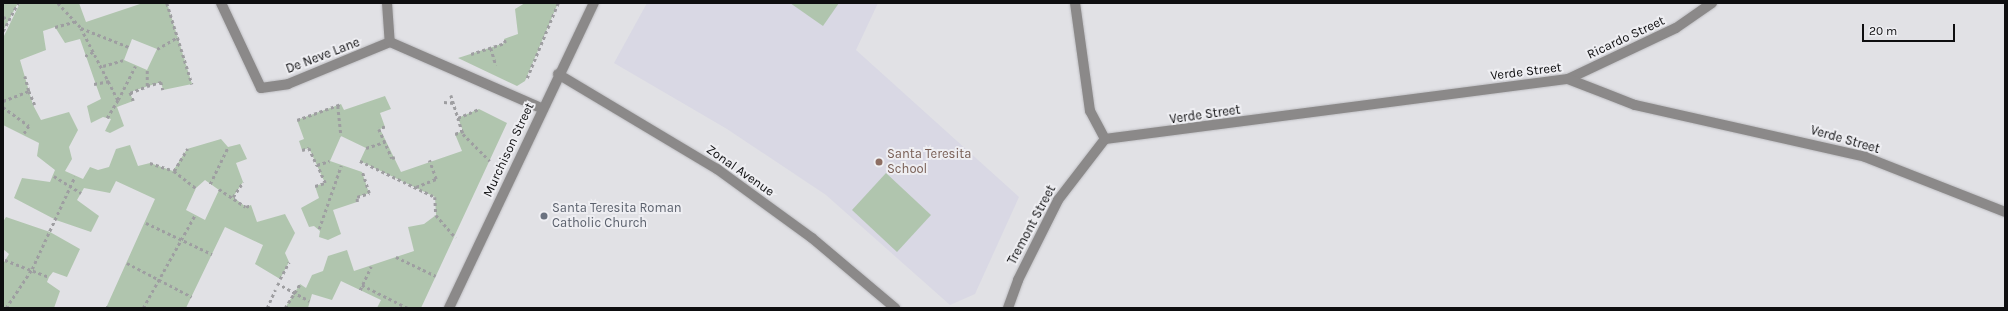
<!DOCTYPE html>
<style>
body{margin:0}
#map{position:relative;width:2008px;height:311px;overflow:hidden;background:#e1e1e5;font-family:Karla,sans-serif}
div>[style]{position:absolute}
[style*='--x']{left:calc(var(--x)*1px);top:calc(var(--y)*1px);width:calc(var(--w)*1px);rotate:calc(var(--a)*1deg)}
.built>*{inset:0;background:#d9d8e4}
.green>*{inset:0;background:#b0c5ae}
.path>*{height:2.5px;margin-top:-1.25px;transform-origin:0;background:repeating-linear-gradient(90deg,#9e9ea1 0 3px,transparent 0 6px)}
.roads{filter:drop-shadow(0 0 1px #bfbfc3) drop-shadow(0 0 1px #bfbfc3)}
.lane>*{height:10px;margin:-5px;padding:0 5px;transform-origin:5px;border-radius:5px;background:#8b8989}
.street>*{height:10px;margin:-5px;padding:0 5px;transform-origin:5px;border-radius:5px;background:#8b8989}
.dots>*{width:11px;height:11px;translate:-50% -50%;box-sizing:border-box;border:2px solid #eeeef2;border-radius:50%}
span{translate:-50% -50%;white-space:nowrap;text-align:center;line-height:1.15;-webkit-text-stroke:4px #eeeef2;paint-order:stroke}
.street-label{font-size:13px;color:#0e0e10}
.education-label{font-size:13px;color:#785e54}
.left{translate:0 -50%;text-align:left}
.worship-label{font-size:13px;color:#5b616d}
.frame{position:absolute;inset:0;border:4px solid #0e0e10;pointer-events:none}
.scale{position:absolute;left:1862px;top:24px;width:93px;height:18px;box-sizing:border-box;border:2px solid #0e0e10;border-top:0;padding-left:5px;font-size:12px;line-height:14px;white-space:nowrap;color:#0e0e10;-webkit-text-stroke:3px #eeeef2;paint-order:stroke}
</style>
<div id="map">
<div class="built">
<div style="clip-path:polygon(647px 3px,878px 3px,856px 50px,1019px 197px,975px 294px,950px 305px,826px 195px,727px 129px,614px 63px)"></div>
</div>
<div class="green">
<div style="clip-path:polygon(3px 3px,18px 3px,3px 31px)"></div>
<div style="clip-path:polygon(evenodd,20px 3px,79px 3px,86px 22px,143px 3px,167px 3px,192px 84px,163px 90px,161px 82px,130px 92px,133px 101px,117px 107px,124px 126px,110px 133px,105px 131px,111px 119px,103px 117px,91px 123px,87px 106px,101px 99px,80px 39px,65px 43px,55px 27px,43px 31px,46px 50px,20px 60px,33px 105px,41px 120px,69px 112px,78px 130px,69px 147px,72px 159px,65px 171px,83px 179px,90px 167px,98px 170px,109px 167px,116px 149px,130px 145px,138px 166px,150px 163px,173px 171px,187px 149px,221px 139px,228px 147px,240px 144px,247px 159px,236px 163px,243px 182px,233px 197px,246px 207px,251px 205px,257px 222px,285px 214px,295px 233px,285px 253px,289px 262px,280px 279px,255px 264px,263px 245px,225px 227px,186px 308px,106px 308px,155px 199px,116px 181px,110px 193px,84px 188px,77px 200px,99px 216px,91px 232px,56px 220px,14px 198px,22px 178px,50px 182px,55px 170px,37px 156px,39px 143px,3px 125px,3px 38px,20px 3px,132px 39px,157px 49px,147px 70px,124px 60px,132px 39px,20px 3px,205px 180px,219px 190px,205px 220px,186px 210px,196px 188px,205px 180px)"></div>
<div style="clip-path:polygon(525px 3px,558px 3px,525px 81px,517px 86px,458px 58px,505px 43px,504px 39px,518px 34px,515px 9px)"></div>
<div style="clip-path:polygon(790px 3px,839px 3px,823px 26px)"></div>
<div style="clip-path:polygon(385px 96px,391px 109px,380px 113px,385px 127px,380px 129px,401px 172px,462px 151px,455px 134px,463px 131px,458px 118px,479px 109px,507px 123px,421px 308px,377px 308px,381px 300px,341px 281px,332px 300px,312px 294px,308px 308px,285px 308px,300px 284px,306px 288px,312px 275px,323px 271px,328px 256px,347px 250px,354px 271px,414px 251px,408px 227px,424px 224px,436px 215px,435px 197px,360px 161px,366px 148px,341px 136px,330px 161px,362px 172px,369px 193px,357px 197px,357px 202px,333px 210px,341px 234px,328px 240px,319px 237px,320px 231px,314px 226px,309px 227px,301px 208px,319px 198px,315px 186px,325px 183px,309px 148px,302px 150px,299px 141px,304px 139px,297px 120px,341px 104px,344px 110px)"></div>
<div style="clip-path:polygon(886px 173px,931px 215px,897px 252px,852px 210px)"></div>
<div style="clip-path:polygon(6px 217px,50px 232px,80px 249px,67px 277px,53px 272px,49px 277px,47px 282px,60px 291px,54px 308px,3px 308px,3px 264px,9px 254px,3px 249px,3px 222px)"></div>
</div>
<div class="path">
<div style="--x:58;--y:3;--w:34;--a:47"></div>
<div style="--x:81;--y:28;--w:52;--a:21.6"></div>
<div style="--x:167;--y:3;--w:85;--a:72.8"></div>
<div style="--x:3;--y:17;--w:6;--a:18"></div>
<div style="--x:55;--y:27;--w:20;--a:-15"></div>
<div style="--x:81;--y:28;--w:81;--a:62.8"></div>
<div style="--x:118;--y:100;--w:38;--a:-63"></div>
<div style="--x:3;--y:31;--w:32;--a:-62"></div>
<div style="--x:491;--y:48;--w:18;--a:74"></div>
<div style="--x:157;--y:49;--w:24;--a:-30"></div>
<div style="--x:471;--y:54;--w:36;--a:-18"></div>
<div style="--x:505;--y:43;--w:4;--a:-104"></div>
<div style="--x:85;--y:56;--w:11;--a:-27"></div>
<div style="--x:103;--y:66;--w:22;--a:-16"></div>
<div style="--x:25;--y:76;--w:16;--a:75"></div>
<div style="--x:527;--y:78;--w:81;--a:-67.5"></div>
<div style="--x:94;--y:84;--w:16;--a:-11"></div>
<div style="--x:147;--y:86;--w:15;--a:-16"></div>
<div style="--x:161;--y:82;--w:8;--a:76"></div>
<div style="--x:451;--y:95;--w:41;--a:72.9"></div>
<div style="--x:463;--y:134;--w:38;--a:45"></div>
<div style="--x:3;--y:101;--w:28;--a:-21"></div>
<div style="--x:29;--y:91;--w:15;--a:67"></div>
<div style="--x:133;--y:101;--w:9;--a:-111"></div>
<div style="--x:130;--y:93;--w:18;--a:-22"></div>
<div style="--x:147;--y:86;--w:16;--a:-90"></div>
<div style="--x:444;--y:102;--w:10;--a:6"></div>
<div style="--x:338;--y:106;--w:30;--a:84"></div>
<div style="--x:3;--y:107;--w:32;--a:36"></div>
<div style="--x:29;--y:126;--w:9;--a:122"></div>
<div style="--x:107;--y:118;--w:21;--a:-59"></div>
<div style="--x:458;--y:118;--w:23;--a:-23"></div>
<div style="--x:297;--y:120;--w:47;--a:-20"></div>
<div style="--x:385;--y:127;--w:6;--a:162"></div>
<div style="--x:379;--y:129;--w:32;--a:66"></div>
<div style="--x:392;--y:158;--w:3;--a:-18"></div>
<div style="--x:455;--y:134;--w:9;--a:-21"></div>
<div style="--x:366;--y:148;--w:20;--a:-18"></div>
<div style="--x:302;--y:150;--w:7;--a:-16"></div>
<div style="--x:309;--y:148;--w:19;--a:65"></div>
<div style="--x:360;--y:161;--w:83;--a:25.6"></div>
<div style="--x:435;--y:197;--w:18;--a:87"></div>
<div style="--x:436;--y:215;--w:30;--a:49"></div>
<div style="--x:150;--y:163;--w:25;--a:18"></div>
<div style="--x:174;--y:171;--w:28;--a:38"></div>
<div style="--x:174;--y:171;--w:26;--a:-59"></div>
<div style="--x:54;--y:176;--w:32;--a:32"></div>
<div style="--x:210;--y:184;--w:41;--a:-64.1"></div>
<div style="--x:315;--y:186;--w:10;--a:-17"></div>
<div style="--x:325;--y:183;--w:20;--a:-114"></div>
<div style="--x:317;--y:165;--w:13;--a:-18"></div>
<div style="--x:416;--y:187;--w:22;--a:-22"></div>
<div style="--x:436;--y:179;--w:20;--a:-110"></div>
<div style="--x:219;--y:189;--w:32;--a:34"></div>
<div style="--x:246;--y:207;--w:5;--a:-22"></div>
<div style="--x:233;--y:197;--w:18;--a:-56"></div>
<div style="--x:357;--y:202;--w:5;--a:-90"></div>
<div style="--x:357;--y:197;--w:13;--a:-18"></div>
<div style="--x:369;--y:193;--w:22;--a:-108"></div>
<div style="--x:146;--y:223;--w:73;--a:25.2"></div>
<div style="--x:319;--y:229;--w:67;--a:-70.8"></div>
<div style="--x:396;--y:257;--w:44;--a:25.4"></div>
<div style="--x:5;--y:260;--w:47;--a:21.1"></div>
<div style="--x:127;--y:263;--w:73;--a:27.6"></div>
<div style="--x:280;--y:279;--w:19;--a:-62"></div>
<div style="--x:277;--y:283;--w:37;--a:29"></div>
<div style="--x:362;--y:285;--w:51;--a:26.6"></div>
<div style="--x:360;--y:290;--w:26;--a:-65"></div>
<div style="--x:106;--y:307;--w:3;--a:18"></div>
<div style="--x:6;--y:308;--w:47;--a:-56.3"></div>
<div style="--x:32;--y:269;--w:102;--a:-65.2"></div>
<div style="--x:143;--y:308;--w:107;--a:-60.8"></div>
<div style="--x:267;--y:308;--w:20;--a:-66"></div>
<div style="--x:285;--y:308;--w:28;--a:-58"></div>
</div>
<div class="roads">
<div class="lane">
<div style="--x:221;--y:3;--w:94;--a:64.8"></div>
<div style="--x:261;--y:88;--w:27;--a:-8"></div>
<div style="--x:288;--y:84;--w:110;--a:-22.4"></div>
<div style="--x:390;--y:42;--w:167;--a:23.6"></div>
<div style="--x:387;--y:3;--w:39;--a:86"></div>
</div>
<div class="street">
<div style="--x:558;--y:74;--w:185;--a:30.9"></div>
<div style="--x:717;--y:169;--w:117;--a:36"></div>
<div style="--x:812;--y:238;--w:109;--a:40.1"></div>
<div style="--x:1568;--y:79;--w:119;--a:-25.3"></div>
<div style="--x:1676;--y:28;--w:44;--a:-34.8"></div>
<div style="--x:1105;--y:139;--w:467;--a:-7.4"></div>
<div style="--x:1568;--y:79;--w:72;--a:21.2"></div>
<div style="--x:1635;--y:105;--w:236;--a:12.7"></div>
<div style="--x:1865;--y:157;--w:150;--a:21.4"></div>
<div style="--x:449;--y:308;--w:338;--a:-64.6"></div>
<div style="--x:1008;--y:308;--w:30;--a:-70"></div>
<div style="--x:1018;--y:280;--w:89;--a:-63.4"></div>
<div style="--x:1058;--y:200;--w:77;--a:-52.4"></div>
<div style="--x:1105;--y:139;--w:32;--a:-118"></div>
<div style="--x:1090;--y:111;--w:109;--a:-97.9"></div>
</div>
</div>
<div class="dots">
<div style="left:879px;top:162px;background:#8d6e63"></div>
<div style="left:544px;top:216px;background:#6b7280"></div>
</div>
<div class="street-label">
<span style="left:1626px;top:38px;rotate:-25deg">Ricardo Street</span>
<span style="left:323px;top:56px;rotate:-21deg">De Neve Lane</span>
<span style="left:1526px;top:72px;rotate:-7deg">Verde Street</span>
<span style="left:1205px;top:115px;rotate:-8deg">Verde Street</span>
<span style="left:1845px;top:140px;rotate:16deg">Verde Street</span>
<span style="left:509px;top:150px;rotate:-65deg">Murchison Street</span>
<span style="left:740px;top:171px;rotate:35deg">Zonal Avenue</span>
<span style="left:1032px;top:225px;rotate:-62deg">Tremont Street</span>
</div>
<div class="education-label">
<span class="left" style="left:887px;top:162px">Santa Teresita<br>School</span>
</div>
<div class="worship-label">
<span class="left" style="left:552px;top:216px">Santa Teresita Roman<br>Catholic Church</span>
</div>
<div class="frame"></div>
<div class="scale">20 m</div>
</div>
